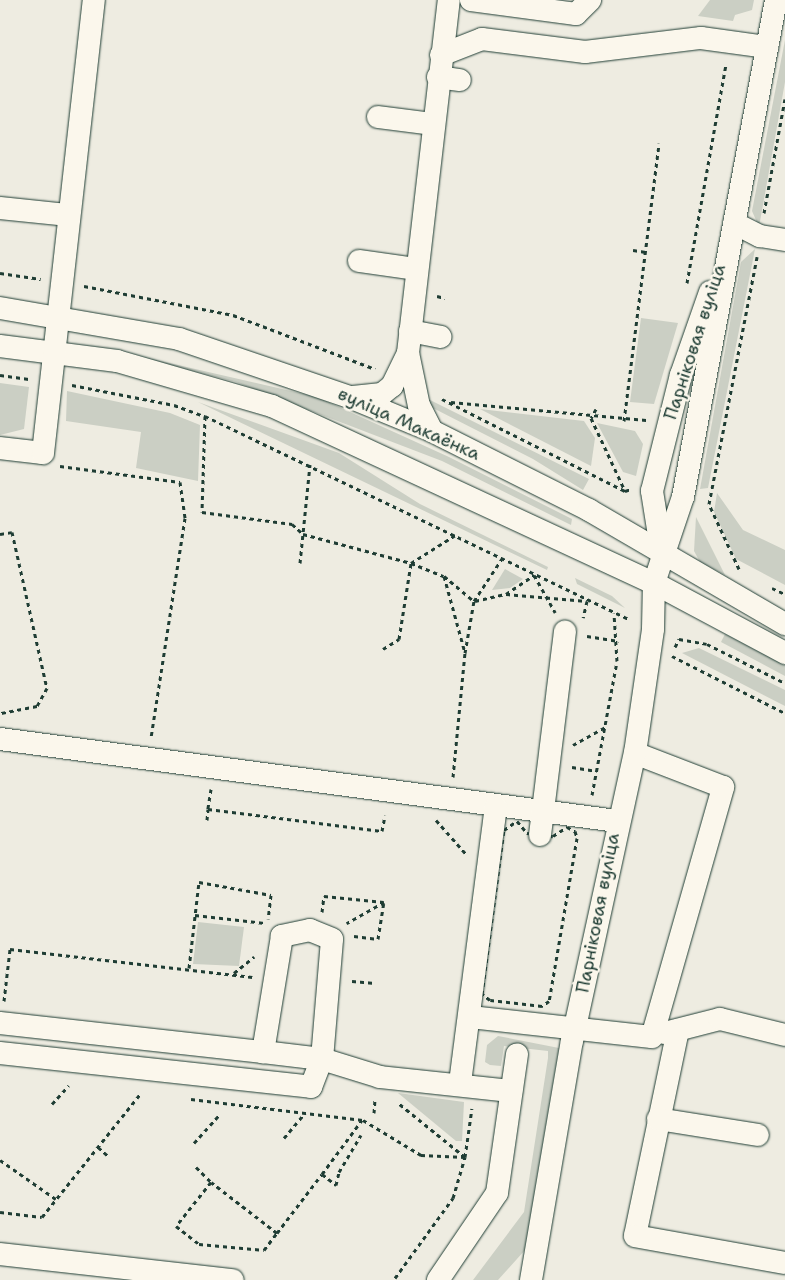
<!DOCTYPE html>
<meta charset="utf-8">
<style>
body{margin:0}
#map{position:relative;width:785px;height:1280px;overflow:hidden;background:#eeece1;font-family:"Shantell Sans",sans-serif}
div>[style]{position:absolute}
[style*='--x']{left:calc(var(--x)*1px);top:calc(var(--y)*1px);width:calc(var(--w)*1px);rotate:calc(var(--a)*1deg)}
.green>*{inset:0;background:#cbcfc4}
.path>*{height:3px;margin-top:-1.5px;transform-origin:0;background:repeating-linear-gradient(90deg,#1f3d34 0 4px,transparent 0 8px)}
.roads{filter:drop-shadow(0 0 1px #1f3d34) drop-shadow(0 0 1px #1f3d34)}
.minor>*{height:22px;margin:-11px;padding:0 11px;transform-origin:11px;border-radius:11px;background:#fbf7ec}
span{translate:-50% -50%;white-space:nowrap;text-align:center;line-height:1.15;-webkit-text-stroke:5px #fbf7ec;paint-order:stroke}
.street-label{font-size:18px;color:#1f3d34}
</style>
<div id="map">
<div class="green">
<div style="clip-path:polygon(710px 0,754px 0,752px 10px,735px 15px,733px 21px,698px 16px)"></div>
<div style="clip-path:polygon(785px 40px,785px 82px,759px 227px,752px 211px)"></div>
<div style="clip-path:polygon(755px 249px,708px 488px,700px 489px,741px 262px)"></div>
<div style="clip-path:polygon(641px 318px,678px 323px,654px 404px,630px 402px)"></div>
<div style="clip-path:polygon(91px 345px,317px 397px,449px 457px,572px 519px,571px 525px,442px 461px,236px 382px)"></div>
<div style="clip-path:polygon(0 383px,29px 387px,24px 429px,0 435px)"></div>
<div style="clip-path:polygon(67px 391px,170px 413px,200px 425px,198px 481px,136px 468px,141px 432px,66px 421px)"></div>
<div style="clip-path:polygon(426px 398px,589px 479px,583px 490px,533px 459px,429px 406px)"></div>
<div style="clip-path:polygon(198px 402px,339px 453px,420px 504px,548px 567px,547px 570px)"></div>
<div style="clip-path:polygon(480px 409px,584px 421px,595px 438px,591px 466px)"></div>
<div style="clip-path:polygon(597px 423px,635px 431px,643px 444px,636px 476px,623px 472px)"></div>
<div style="clip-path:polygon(717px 493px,743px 530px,785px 550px,785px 585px,736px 559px,714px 512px)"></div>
<div style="clip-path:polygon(696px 517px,725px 575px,700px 562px,694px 551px)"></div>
<div style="clip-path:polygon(505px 569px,523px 579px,510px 588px,492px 590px)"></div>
<div style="clip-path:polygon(575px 578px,612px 596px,625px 608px,577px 584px)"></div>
<div style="clip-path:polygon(725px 634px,785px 665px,785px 676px,721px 642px)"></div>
<div style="clip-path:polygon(699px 648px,785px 690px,785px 706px,682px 653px)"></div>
<div style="clip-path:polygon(198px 922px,244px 927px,239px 966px,193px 964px)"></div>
<div style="clip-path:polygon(498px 1036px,559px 1048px,525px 1250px,498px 1280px,473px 1280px,524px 1212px,548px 1058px,548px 1051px,504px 1046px,501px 1066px,490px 1065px,485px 1062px,487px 1045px)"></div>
<div style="clip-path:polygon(398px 1093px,464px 1102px,462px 1141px,456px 1141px)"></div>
</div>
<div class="path">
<div style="--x:764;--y:213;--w:116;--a:-79.6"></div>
<div style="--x:633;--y:250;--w:13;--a:9"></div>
<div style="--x:0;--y:273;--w:41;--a:8.3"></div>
<div style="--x:687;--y:283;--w:221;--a:-79.9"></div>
<div style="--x:84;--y:286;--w:152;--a:11"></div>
<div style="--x:233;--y:315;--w:152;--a:20.8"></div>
<div style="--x:437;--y:296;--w:8;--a:14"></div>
<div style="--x:0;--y:375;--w:29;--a:8"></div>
<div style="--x:72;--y:385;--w:104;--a:11.1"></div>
<div style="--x:174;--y:405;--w:33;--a:20"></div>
<div style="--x:205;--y:416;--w:470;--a:25.6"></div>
<div style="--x:442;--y:399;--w:205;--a:26.7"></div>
<div style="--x:625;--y:491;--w:6;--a:-18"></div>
<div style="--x:451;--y:402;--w:196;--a:5.3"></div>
<div style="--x:596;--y:409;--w:10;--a:119"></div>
<div style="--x:591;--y:418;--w:81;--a:65"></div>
<div style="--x:205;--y:416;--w:96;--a:91.8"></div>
<div style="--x:202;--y:512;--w:91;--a:7.6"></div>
<div style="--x:292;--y:524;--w:15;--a:42"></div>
<div style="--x:303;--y:534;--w:112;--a:15"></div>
<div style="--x:411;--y:563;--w:54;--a:-32.2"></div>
<div style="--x:624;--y:421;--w:280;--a:-82.8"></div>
<div style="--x:60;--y:466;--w:121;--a:7.6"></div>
<div style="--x:180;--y:482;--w:36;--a:82"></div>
<div style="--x:185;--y:518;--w:222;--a:98.8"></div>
<div style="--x:0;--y:534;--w:12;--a:-9"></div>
<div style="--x:12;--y:532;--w:160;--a:77.4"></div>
<div style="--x:47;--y:688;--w:21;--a:119"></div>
<div style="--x:37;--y:706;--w:38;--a:169"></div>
<div style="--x:300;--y:563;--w:99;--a:-84.2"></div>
<div style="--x:739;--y:569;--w:72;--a:-114.8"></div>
<div style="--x:709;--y:504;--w:252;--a:-79"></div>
<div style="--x:444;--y:576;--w:80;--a:74.7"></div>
<div style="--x:465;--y:653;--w:53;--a:-80.2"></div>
<div style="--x:474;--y:601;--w:53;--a:-56.6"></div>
<div style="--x:772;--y:588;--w:14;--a:25"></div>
<div style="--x:506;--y:594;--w:34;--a:-34"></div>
<div style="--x:534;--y:575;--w:43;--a:60.4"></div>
<div style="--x:475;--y:601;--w:32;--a:-13"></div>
<div style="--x:506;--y:594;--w:81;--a:4.9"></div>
<div style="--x:587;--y:601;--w:17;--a:103"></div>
<div style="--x:587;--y:636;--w:32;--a:9"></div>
<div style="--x:675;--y:647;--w:9;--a:-63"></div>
<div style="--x:679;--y:639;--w:28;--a:10"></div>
<div style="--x:707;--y:644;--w:87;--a:26.6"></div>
<div style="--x:383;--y:649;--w:19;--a:-32"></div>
<div style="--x:399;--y:639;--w:77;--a:-81"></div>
<div style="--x:411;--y:563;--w:35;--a:22"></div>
<div style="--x:444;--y:576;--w:39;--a:40"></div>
<div style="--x:672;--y:656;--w:127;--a:26.8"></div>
<div style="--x:573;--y:745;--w:37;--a:-29"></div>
<div style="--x:572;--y:767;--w:25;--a:9"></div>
<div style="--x:453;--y:777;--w:125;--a:-84.5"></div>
<div style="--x:211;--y:789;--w:20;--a:99"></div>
<div style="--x:208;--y:809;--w:175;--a:7.2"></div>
<div style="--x:382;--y:831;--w:16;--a:-79"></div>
<div style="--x:592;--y:795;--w:136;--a:-79.4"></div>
<div style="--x:617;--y:661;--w:48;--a:-93.6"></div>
<div style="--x:207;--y:820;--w:11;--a:-85"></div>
<div style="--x:436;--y:820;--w:47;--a:48.5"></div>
<div style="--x:517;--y:821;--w:16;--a:50"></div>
<div style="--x:527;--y:833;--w:26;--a:7"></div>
<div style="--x:553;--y:836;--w:17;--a:-33"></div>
<div style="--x:567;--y:827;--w:9;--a:27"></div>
<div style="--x:575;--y:831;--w:7;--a:74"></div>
<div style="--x:577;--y:838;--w:165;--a:99.7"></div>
<div style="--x:549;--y:1001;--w:9;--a:144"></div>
<div style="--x:542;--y:1006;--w:52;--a:-173.4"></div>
<div style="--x:490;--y:1000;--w:10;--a:-143"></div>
<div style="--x:482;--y:994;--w:165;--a:-82.4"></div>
<div style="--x:504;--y:830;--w:16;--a:-35"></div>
<div style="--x:322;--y:912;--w:16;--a:-83"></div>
<div style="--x:324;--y:896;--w:60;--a:5.7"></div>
<div style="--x:384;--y:902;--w:43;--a:150.4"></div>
<div style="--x:195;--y:915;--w:70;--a:6.5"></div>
<div style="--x:354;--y:936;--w:24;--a:7"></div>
<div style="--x:378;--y:939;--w:36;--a:-81"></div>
<div style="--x:189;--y:968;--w:87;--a:-83.4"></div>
<div style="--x:199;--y:882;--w:73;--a:10.2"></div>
<div style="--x:271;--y:895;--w:24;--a:97"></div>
<div style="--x:234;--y:973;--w:26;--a:-39"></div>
<div style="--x:352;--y:981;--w:23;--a:5"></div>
<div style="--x:4;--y:1001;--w:52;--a:-83.4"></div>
<div style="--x:10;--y:949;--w:244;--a:6.6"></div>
<div style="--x:191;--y:1099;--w:173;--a:7"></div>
<div style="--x:363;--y:1120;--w:68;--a:31.1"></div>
<div style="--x:421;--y:1155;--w:44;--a:2.6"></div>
<div style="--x:465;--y:1157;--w:49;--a:-81.9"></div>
<div style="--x:52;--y:1104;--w:25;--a:-48"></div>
<div style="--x:374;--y:1113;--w:14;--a:-86"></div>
<div style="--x:284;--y:1138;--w:33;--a:-50"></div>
<div style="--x:194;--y:1143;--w:39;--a:-48"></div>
<div style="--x:98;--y:1147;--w:13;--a:42"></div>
<div style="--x:0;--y:1160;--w:68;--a:34.9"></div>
<div style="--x:196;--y:1167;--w:21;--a:45"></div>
<div style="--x:322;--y:1174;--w:18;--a:38"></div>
<div style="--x:336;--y:1185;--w:13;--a:-77"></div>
<div style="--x:339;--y:1172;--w:43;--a:-59.3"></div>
<div style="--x:0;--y:1212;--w:42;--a:6.8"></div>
<div style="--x:42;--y:1217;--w:159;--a:-51.4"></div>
<div style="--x:277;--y:1233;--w:83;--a:-142.3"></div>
<div style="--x:211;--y:1182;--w:56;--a:128.5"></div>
<div style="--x:176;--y:1226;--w:29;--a:38"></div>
<div style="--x:199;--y:1244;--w:65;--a:5.3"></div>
<div style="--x:264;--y:1250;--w:21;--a:-53"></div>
<div style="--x:277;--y:1233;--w:74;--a:-52.7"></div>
<div style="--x:322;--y:1174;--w:67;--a:-53.5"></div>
<div style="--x:395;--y:1278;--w:99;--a:-54.1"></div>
<div style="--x:453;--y:1198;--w:43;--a:-73.7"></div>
<div style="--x:465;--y:1157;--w:87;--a:-141"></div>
</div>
<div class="roads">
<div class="minor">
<div style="--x:471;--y:0;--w:106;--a:7.6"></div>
<div style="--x:576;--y:14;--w:20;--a:-45"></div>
<div style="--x:441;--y:55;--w:44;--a:-21.3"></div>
<div style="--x:482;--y:39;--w:104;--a:7.2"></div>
<div style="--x:585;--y:52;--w:117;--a:-6.9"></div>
<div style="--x:701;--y:38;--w:67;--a:7.8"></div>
<div style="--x:438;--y:77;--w:22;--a:8"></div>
<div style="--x:378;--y:117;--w:55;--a:7.3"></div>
<div style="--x:0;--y:208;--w:68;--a:5.9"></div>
<div style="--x:734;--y:223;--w:29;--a:27"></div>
<div style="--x:760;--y:236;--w:25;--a:9"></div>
<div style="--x:359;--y:261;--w:58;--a:8"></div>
<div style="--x:0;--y:308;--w:182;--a:9.8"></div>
<div style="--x:179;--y:339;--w:183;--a:18.8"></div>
<div style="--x:352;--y:398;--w:87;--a:22.4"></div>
<div style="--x:432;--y:431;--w:176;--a:26.7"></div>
<div style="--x:589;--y:510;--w:227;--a:30.2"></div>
<div style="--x:410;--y:331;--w:31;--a:11"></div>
<div style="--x:0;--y:346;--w:118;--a:7.3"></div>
<div style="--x:117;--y:361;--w:161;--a:16.2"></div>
<div style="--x:272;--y:406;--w:421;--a:24.9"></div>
<div style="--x:654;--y:583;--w:149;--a:28.1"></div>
<div style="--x:353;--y:397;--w:29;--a:-6"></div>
<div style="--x:382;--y:394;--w:13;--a:-39"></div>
<div style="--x:392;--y:386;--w:37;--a:-64"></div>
<div style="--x:432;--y:431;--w:28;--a:-117"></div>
<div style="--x:419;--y:406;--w:54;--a:-101.7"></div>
<div style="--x:408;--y:353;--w:355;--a:-83.4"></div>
<div style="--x:0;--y:448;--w:43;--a:6.6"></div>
<div style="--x:43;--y:453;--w:456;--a:-83.6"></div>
<div style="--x:661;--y:548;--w:58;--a:-99"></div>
<div style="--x:652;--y:491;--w:120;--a:-76"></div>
<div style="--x:681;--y:375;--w:88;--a:-70.7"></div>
<div style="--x:0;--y:739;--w:622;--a:7.57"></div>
<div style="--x:540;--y:835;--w:205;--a:-83"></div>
<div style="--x:470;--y:1017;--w:183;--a:6.3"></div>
<div style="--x:652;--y:1037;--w:260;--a:-74.1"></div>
<div style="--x:723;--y:787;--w:94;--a:-158.9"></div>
<div style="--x:0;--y:1023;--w:265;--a:6.3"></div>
<div style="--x:678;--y:1030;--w:210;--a:101.8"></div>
<div style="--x:635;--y:1236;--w:152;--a:10.2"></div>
<div style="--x:665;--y:1033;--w:57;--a:-14.3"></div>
<div style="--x:720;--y:1019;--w:67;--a:13.8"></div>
<div style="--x:0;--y:1053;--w:313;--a:6.2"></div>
<div style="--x:311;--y:1087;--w:30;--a:-69"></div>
<div style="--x:322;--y:1059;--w:120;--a:-85.2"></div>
<div style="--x:332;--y:939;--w:24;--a:-158"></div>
<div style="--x:310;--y:930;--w:29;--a:168"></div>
<div style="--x:282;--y:936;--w:118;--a:99.3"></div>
<div style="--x:263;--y:1052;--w:59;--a:6.8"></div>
<div style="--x:322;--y:1059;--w:61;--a:17.2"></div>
<div style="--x:380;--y:1077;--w:132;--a:6.1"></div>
<div style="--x:460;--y:1083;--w:278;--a:-82.6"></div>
<div style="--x:658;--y:1119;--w:101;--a:9.1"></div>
<div style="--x:0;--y:1254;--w:234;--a:6.4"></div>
<div style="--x:438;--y:1280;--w:105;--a:-55.9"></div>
<div style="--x:497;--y:1193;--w:140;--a:-81.8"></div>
<div style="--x:531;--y:1280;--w:242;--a:-80.3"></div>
<div style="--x:572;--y:1041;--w:295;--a:-77.7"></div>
<div style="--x:635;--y:753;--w:125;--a:-81.7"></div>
<div style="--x:653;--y:629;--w:46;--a:-88.8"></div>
<div style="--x:654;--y:583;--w:91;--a:-71.4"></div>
<div style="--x:683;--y:497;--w:506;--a:-79.4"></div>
</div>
</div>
<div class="street-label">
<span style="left:695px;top:342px;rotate:-72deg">Парніковая вуліца</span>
<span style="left:409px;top:424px;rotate:24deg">вуліца Макаёнка</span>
<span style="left:598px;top:913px;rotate:-79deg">Парніковая вуліца</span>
</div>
</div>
